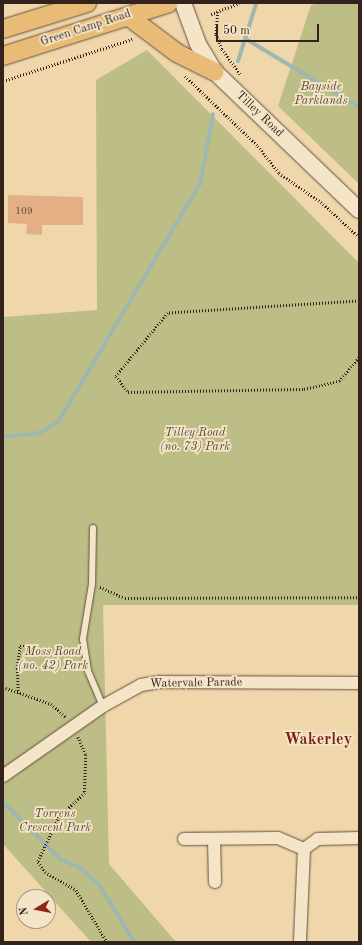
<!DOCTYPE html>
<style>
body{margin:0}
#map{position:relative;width:362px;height:945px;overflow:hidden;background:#f0d7ab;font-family:"Old Standard TT",serif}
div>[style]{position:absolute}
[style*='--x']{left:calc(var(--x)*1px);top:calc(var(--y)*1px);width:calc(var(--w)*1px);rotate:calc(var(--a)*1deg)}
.green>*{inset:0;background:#bdbd86}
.stream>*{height:4px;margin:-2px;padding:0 2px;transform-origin:2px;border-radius:2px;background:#9cb8b1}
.building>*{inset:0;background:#e5af85}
.path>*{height:2.5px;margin-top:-1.25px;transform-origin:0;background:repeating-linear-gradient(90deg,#33231c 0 1px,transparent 0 3px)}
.roads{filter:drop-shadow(0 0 1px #625040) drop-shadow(0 0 1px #625040)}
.lane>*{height:6px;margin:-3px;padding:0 3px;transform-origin:3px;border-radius:3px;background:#f5e5c8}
.street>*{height:12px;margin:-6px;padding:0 6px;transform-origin:6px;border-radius:6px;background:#f5e5c8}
.secondary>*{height:16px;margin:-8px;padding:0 8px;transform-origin:8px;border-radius:8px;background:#f5e5c8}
.primary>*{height:18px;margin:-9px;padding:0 9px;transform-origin:9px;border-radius:9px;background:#e8bc76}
span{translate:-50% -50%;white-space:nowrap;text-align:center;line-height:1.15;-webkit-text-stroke:3.5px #f5e5c8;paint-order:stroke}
.number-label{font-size:10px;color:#604636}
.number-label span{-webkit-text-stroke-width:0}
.street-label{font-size:12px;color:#33231c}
.park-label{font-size:12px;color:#564a36;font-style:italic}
.district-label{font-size:16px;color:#7a1f14;font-weight:700}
.frame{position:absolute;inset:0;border:4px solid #33231c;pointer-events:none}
.north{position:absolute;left:16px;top:889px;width:40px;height:40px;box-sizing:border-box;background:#f5e5c8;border:1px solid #a79783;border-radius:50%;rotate:260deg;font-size:11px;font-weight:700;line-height:16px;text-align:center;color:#33231c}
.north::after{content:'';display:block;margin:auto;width:14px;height:18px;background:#8f2418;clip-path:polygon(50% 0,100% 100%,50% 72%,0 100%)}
.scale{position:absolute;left:216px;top:24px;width:103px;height:18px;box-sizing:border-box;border:2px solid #33231c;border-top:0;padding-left:5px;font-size:12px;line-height:14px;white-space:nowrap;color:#33231c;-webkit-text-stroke:3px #f5e5c8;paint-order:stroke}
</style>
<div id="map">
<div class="green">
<div style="clip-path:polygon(319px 3px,359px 3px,359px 184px,278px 106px,311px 5px)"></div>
<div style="clip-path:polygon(147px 50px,359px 263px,359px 605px,103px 605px,109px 864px,176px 942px,91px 942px,3px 844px,3px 317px,97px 310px,96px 80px)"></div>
</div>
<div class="stream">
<div style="--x:246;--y:39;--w:132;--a:31"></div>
<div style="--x:238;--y:61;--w:60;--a:-72.5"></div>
<div style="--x:3;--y:437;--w:36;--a:-6"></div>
<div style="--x:39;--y:433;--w:22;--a:-30"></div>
<div style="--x:58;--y:422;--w:277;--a:-59.2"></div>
<div style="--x:200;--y:184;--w:71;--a:-79.5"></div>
<div style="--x:3;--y:802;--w:81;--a:45"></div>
<div style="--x:60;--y:859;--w:22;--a:24"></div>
<div style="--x:80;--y:868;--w:27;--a:42"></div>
<div style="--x:100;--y:886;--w:66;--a:58.7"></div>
</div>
<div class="building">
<div style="clip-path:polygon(8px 195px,83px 197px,83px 225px,42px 225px,42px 235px,26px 234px,27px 224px,8px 223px)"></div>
</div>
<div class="path">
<div style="--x:218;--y:12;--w:22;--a:95"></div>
<div style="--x:216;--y:34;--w:16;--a:68"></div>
<div style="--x:222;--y:49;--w:31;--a:54"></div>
<div style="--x:211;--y:14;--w:30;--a:-21"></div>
<div style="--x:185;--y:76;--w:101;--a:43.8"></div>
<div style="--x:258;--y:146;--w:34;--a:52"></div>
<div style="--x:279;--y:173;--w:51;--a:34.6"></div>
<div style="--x:321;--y:202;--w:52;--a:42.6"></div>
<div style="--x:3;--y:81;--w:136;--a:-18"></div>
<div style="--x:359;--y:301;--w:191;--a:176.4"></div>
<div style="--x:168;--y:313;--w:82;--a:129.5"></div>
<div style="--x:116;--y:376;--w:20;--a:53"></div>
<div style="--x:128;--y:392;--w:176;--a:-1"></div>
<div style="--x:304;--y:389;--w:36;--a:-13"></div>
<div style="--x:339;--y:381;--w:31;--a:-50"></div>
<div style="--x:100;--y:587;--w:27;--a:24"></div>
<div style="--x:125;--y:598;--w:234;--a:-0.2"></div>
<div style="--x:3;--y:687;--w:51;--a:19.5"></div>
<div style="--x:51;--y:704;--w:20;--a:41"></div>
<div style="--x:18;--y:694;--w:25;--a:-92"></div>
<div style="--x:17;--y:669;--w:23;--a:-83"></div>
<div style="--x:20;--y:646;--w:4;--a:0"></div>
<div style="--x:78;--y:737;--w:20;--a:66"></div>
<div style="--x:86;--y:755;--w:38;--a:92"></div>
<div style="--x:85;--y:793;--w:35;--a:137"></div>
<div style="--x:59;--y:817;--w:50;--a:115"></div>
<div style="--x:38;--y:862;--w:12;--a:55"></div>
<div style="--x:45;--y:872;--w:36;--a:30"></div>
<div style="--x:76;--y:890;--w:61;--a:59.2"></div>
</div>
<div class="roads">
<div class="lane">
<div style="--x:93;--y:528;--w:56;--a:91"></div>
<div style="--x:92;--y:584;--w:56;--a:99.3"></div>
<div style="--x:83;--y:639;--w:32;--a:81"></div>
<div style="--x:88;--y:671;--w:38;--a:67"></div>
</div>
<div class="street">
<div style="--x:3;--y:776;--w:122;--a:-35"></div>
<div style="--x:103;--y:706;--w:43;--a:-28.9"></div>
<div style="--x:141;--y:685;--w:19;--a:-9"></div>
<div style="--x:160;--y:682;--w:199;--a:0.3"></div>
<div style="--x:184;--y:839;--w:94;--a:-0.6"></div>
<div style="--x:278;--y:838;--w:28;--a:23"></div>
<div style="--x:304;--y:849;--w:93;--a:92.5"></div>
<div style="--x:214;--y:839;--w:43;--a:88.7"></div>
<div style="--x:304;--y:849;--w:17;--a:-36"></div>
<div style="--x:318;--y:839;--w:41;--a:-1.4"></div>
</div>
<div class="secondary">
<div style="--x:183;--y:3;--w:44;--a:69.9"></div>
<div style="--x:198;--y:44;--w:33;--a:59"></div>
<div style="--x:215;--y:72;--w:199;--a:43.8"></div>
</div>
<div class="primary">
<div style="--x:128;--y:16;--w:61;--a:37.1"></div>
<div style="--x:177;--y:53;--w:42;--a:26.6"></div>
<div style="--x:3;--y:29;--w:88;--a:-17.2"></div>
<div style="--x:3;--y:56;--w:174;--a:-17.7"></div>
</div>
</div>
<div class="number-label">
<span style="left:24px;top:212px">109</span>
</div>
<div class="street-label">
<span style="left:86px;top:29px;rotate:-18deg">Green Camp Road</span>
<span style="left:259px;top:115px;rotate:44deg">Tilley Road</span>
<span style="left:196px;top:684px;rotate:-1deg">Watervale Parade</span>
</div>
<div class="park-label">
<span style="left:321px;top:95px">Bayside<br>Parklands</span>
<span style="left:195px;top:441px">Tilley Road<br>(no. 73) Park</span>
<span style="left:53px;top:660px">Moss Road<br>(no. 42) Park</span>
<span style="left:55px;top:822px">Torrens<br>Crescent Park</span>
</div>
<div class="district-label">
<span style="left:318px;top:740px">Wakerley</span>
</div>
<div class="frame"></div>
<div class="north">N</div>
<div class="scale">50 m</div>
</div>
